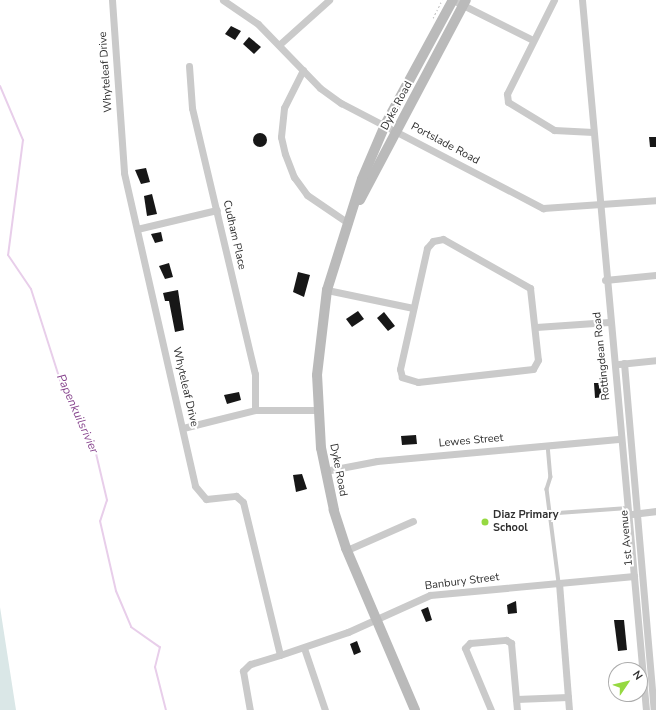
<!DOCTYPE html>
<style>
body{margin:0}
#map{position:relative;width:656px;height:710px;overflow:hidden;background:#fff;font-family:"Nunito Sans",sans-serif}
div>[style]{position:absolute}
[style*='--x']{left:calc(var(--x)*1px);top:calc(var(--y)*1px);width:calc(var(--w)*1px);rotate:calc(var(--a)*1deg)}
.green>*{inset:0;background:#dae7e7}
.stream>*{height:2px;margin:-1px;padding:0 1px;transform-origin:1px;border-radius:1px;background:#e8ceea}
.building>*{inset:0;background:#171717}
.round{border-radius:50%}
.path>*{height:1px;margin-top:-0.5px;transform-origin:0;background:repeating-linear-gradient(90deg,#c4c4c4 0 2px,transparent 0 4px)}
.lane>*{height:3.5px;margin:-1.75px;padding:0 1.75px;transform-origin:1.75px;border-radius:1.75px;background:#cacaca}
.street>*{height:7px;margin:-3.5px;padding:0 3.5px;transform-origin:3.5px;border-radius:3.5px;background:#cacaca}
.secondary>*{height:10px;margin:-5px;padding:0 5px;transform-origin:5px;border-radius:5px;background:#bababa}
.dots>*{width:11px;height:11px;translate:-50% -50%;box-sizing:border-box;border:2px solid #fff;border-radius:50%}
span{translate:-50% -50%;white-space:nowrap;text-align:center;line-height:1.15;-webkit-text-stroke:4px #fff;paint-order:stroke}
.street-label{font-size:11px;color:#303030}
.poi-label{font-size:11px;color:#303030;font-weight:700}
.left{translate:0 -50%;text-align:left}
.water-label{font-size:12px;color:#86438d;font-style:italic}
.north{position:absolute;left:608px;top:662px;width:40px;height:40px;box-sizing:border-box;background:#fff;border:1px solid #acacac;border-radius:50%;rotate:55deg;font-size:11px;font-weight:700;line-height:16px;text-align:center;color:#303030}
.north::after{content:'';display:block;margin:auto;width:14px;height:18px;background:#96d941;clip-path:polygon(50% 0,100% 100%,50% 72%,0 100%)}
</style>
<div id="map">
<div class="green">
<div style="clip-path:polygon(0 605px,0 607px,16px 710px,0 710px)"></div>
</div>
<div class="stream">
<div style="--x:0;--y:86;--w:59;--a:66.9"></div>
<div style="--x:23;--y:140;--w:116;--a:97.4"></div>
<div style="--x:8;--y:255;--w:41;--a:55.9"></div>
<div style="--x:31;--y:289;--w:96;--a:72.3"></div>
<div style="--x:60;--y:380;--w:73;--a:62.4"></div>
<div style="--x:94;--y:445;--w:57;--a:76.7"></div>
<div style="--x:107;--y:500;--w:22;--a:108"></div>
<div style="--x:100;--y:521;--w:72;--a:77.1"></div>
<div style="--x:116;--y:591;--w:39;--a:67"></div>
<div style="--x:131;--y:627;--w:35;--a:35"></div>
<div style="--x:160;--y:647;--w:21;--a:104"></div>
<div style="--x:155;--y:667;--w:44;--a:75.7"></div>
</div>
<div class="building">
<div style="clip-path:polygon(231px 26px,241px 31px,235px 40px,225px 34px)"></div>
<div style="clip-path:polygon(249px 37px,261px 47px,254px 54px,243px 44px)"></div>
<div class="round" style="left:253px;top:133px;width:14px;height:14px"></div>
<div style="clip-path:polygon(649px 137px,656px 137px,656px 147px,650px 147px)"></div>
<div style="clip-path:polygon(146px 168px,150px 182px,141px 184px,135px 170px)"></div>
<div style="clip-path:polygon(152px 194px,157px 214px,147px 216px,144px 196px)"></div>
<div style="clip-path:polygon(161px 232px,163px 241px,155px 243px,151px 234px)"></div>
<div style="clip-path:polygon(169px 263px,173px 277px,165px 279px,159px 266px)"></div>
<div style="clip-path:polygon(298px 272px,310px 275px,304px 297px,293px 292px)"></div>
<div style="clip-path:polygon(178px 290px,184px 330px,175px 332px,169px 301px,165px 301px,163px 293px)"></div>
<div style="clip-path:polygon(358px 311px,364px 319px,352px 327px,346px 319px)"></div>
<div style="clip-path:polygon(384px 312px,395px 326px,388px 331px,377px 318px)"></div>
<div style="clip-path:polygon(594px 383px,603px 383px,604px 397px,595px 398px)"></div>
<div style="clip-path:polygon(239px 392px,241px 400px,227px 404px,224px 395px)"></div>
<div style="clip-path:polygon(416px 435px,417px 444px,402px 445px,401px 436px)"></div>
<div style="clip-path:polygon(302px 474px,307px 489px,296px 492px,293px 475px)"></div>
<div style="clip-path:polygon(516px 601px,517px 613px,508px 614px,507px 605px)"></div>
<div style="clip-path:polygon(428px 607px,432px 620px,426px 622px,421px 610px)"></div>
<div style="clip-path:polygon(614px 620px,624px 620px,627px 650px,618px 651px)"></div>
<div style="clip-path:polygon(357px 641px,361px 652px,354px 655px,350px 644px)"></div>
</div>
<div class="path">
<div style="--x:433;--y:18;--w:20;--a:-63"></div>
</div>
<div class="lane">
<div style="--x:548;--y:445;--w:32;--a:85"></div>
<div style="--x:551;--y:477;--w:13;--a:108"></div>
<div style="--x:547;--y:489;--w:95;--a:82.7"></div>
<div style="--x:558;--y:513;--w:70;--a:-4.1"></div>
</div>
<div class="street">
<div style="--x:112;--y:0;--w:173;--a:86"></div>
<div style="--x:124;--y:173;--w:321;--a:77.2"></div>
<div style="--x:195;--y:486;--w:17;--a:50"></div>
<div style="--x:206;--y:499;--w:30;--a:-6"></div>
<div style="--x:236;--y:496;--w:9;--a:41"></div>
<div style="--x:243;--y:502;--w:157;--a:76.4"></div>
<div style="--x:280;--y:655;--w:31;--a:163"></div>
<div style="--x:250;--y:664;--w:10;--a:135"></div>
<div style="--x:243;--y:671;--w:40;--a:80"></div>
<div style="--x:223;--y:0;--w:42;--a:34.4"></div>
<div style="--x:258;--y:24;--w:89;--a:45.9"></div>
<div style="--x:320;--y:88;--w:26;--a:36"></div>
<div style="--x:341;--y:103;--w:228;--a:27.5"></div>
<div style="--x:543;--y:208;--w:113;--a:-4"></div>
<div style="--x:453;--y:0;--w:89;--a:26.6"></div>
<div style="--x:554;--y:0;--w:105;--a:116.6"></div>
<div style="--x:507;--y:94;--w:8;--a:83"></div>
<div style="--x:508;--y:102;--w:54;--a:31.3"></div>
<div style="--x:554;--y:130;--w:39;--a:3"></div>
<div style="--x:582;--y:0;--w:713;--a:84.85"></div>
<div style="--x:280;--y:44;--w:66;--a:-41.9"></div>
<div style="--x:189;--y:66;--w:42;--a:85.9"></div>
<div style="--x:192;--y:108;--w:273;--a:76.7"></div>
<div style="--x:255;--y:374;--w:36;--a:90"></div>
<div style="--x:303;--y:70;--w:42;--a:116.6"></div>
<div style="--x:284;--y:108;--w:29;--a:96"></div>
<div style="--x:281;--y:137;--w:17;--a:77"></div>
<div style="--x:285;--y:154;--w:25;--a:69"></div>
<div style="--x:294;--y:177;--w:22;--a:54"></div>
<div style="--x:307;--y:195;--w:50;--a:34.3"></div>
<div style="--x:137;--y:229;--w:82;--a:-13.4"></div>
<div style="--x:443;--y:239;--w:100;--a:29.4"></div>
<div style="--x:530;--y:288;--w:72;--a:83.7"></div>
<div style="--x:538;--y:360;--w:10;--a:119"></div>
<div style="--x:533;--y:369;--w:116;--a:173.6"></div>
<div style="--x:418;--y:382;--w:17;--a:-163"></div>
<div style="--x:402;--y:377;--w:8;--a:-104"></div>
<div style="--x:400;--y:369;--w:124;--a:-77.4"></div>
<div style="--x:427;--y:248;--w:9;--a:-49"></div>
<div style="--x:433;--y:241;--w:10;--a:-11"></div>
<div style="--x:605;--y:280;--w:51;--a:-5.6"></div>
<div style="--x:327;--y:290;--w:88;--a:11.8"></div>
<div style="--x:536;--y:327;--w:73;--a:-3.9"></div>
<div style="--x:624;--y:363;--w:348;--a:85.1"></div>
<div style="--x:619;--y:364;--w:37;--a:-6"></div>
<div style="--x:183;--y:428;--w:74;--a:-14"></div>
<div style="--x:255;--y:410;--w:62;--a:0"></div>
<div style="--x:325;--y:471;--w:53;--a:-10.9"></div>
<div style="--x:377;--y:461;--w:245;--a:-5.2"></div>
<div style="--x:632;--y:514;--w:24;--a:-7"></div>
<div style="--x:347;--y:550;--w:72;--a:-23.7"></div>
<div style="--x:559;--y:583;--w:127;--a:85.5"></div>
<div style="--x:304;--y:648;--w:65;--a:71.3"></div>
<div style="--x:280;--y:655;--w:72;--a:-18.7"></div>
<div style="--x:348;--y:632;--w:90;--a:-24.3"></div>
<div style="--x:430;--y:595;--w:205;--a:-5.3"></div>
<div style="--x:516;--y:699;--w:52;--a:-2.2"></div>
<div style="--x:491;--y:710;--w:67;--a:-112.8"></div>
<div style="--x:465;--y:648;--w:7;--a:-45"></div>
<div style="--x:470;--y:643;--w:36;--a:-5"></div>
<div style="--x:506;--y:640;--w:6;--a:31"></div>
<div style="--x:511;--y:643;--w:67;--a:84.9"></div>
</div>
<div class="secondary">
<div style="--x:360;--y:200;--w:226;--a:-62.1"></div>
<div style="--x:415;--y:710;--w:176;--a:-113.1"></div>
<div style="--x:346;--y:548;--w:40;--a:-108"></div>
<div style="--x:334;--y:510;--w:63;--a:-101.8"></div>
<div style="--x:321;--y:448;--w:73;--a:-93.1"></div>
<div style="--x:317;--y:375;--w:86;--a:-83.3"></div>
<div style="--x:327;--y:290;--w:116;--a:-72.5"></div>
<div style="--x:362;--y:179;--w:59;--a:-66.9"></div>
<div style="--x:385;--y:125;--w:142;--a:-61.5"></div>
</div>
<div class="dots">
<div style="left:485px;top:522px;background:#96d941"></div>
</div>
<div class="street-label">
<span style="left:106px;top:72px;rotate:-94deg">Whyteleaf Drive</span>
<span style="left:397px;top:106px;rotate:-62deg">Dyke Road</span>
<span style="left:445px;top:144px;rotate:28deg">Portslade Road</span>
<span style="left:234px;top:235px;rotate:77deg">Cudham Place</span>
<span style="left:602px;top:356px;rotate:-96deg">Rottingdean Road</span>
<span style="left:185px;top:387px;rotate:77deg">Whyteleaf Drive</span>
<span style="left:471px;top:441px;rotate:-5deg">Lewes Street</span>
<span style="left:338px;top:470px;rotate:79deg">Dyke Road</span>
<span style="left:627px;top:538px;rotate:-95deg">1st Avenue</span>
<span style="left:462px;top:582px;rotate:-7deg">Banbury Street</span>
</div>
<div class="poi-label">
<span class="left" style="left:493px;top:522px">Diaz Primary<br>School</span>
</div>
<div class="water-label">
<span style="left:77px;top:414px;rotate:66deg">Papenkuilsrivier</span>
</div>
<div class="north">N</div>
</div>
